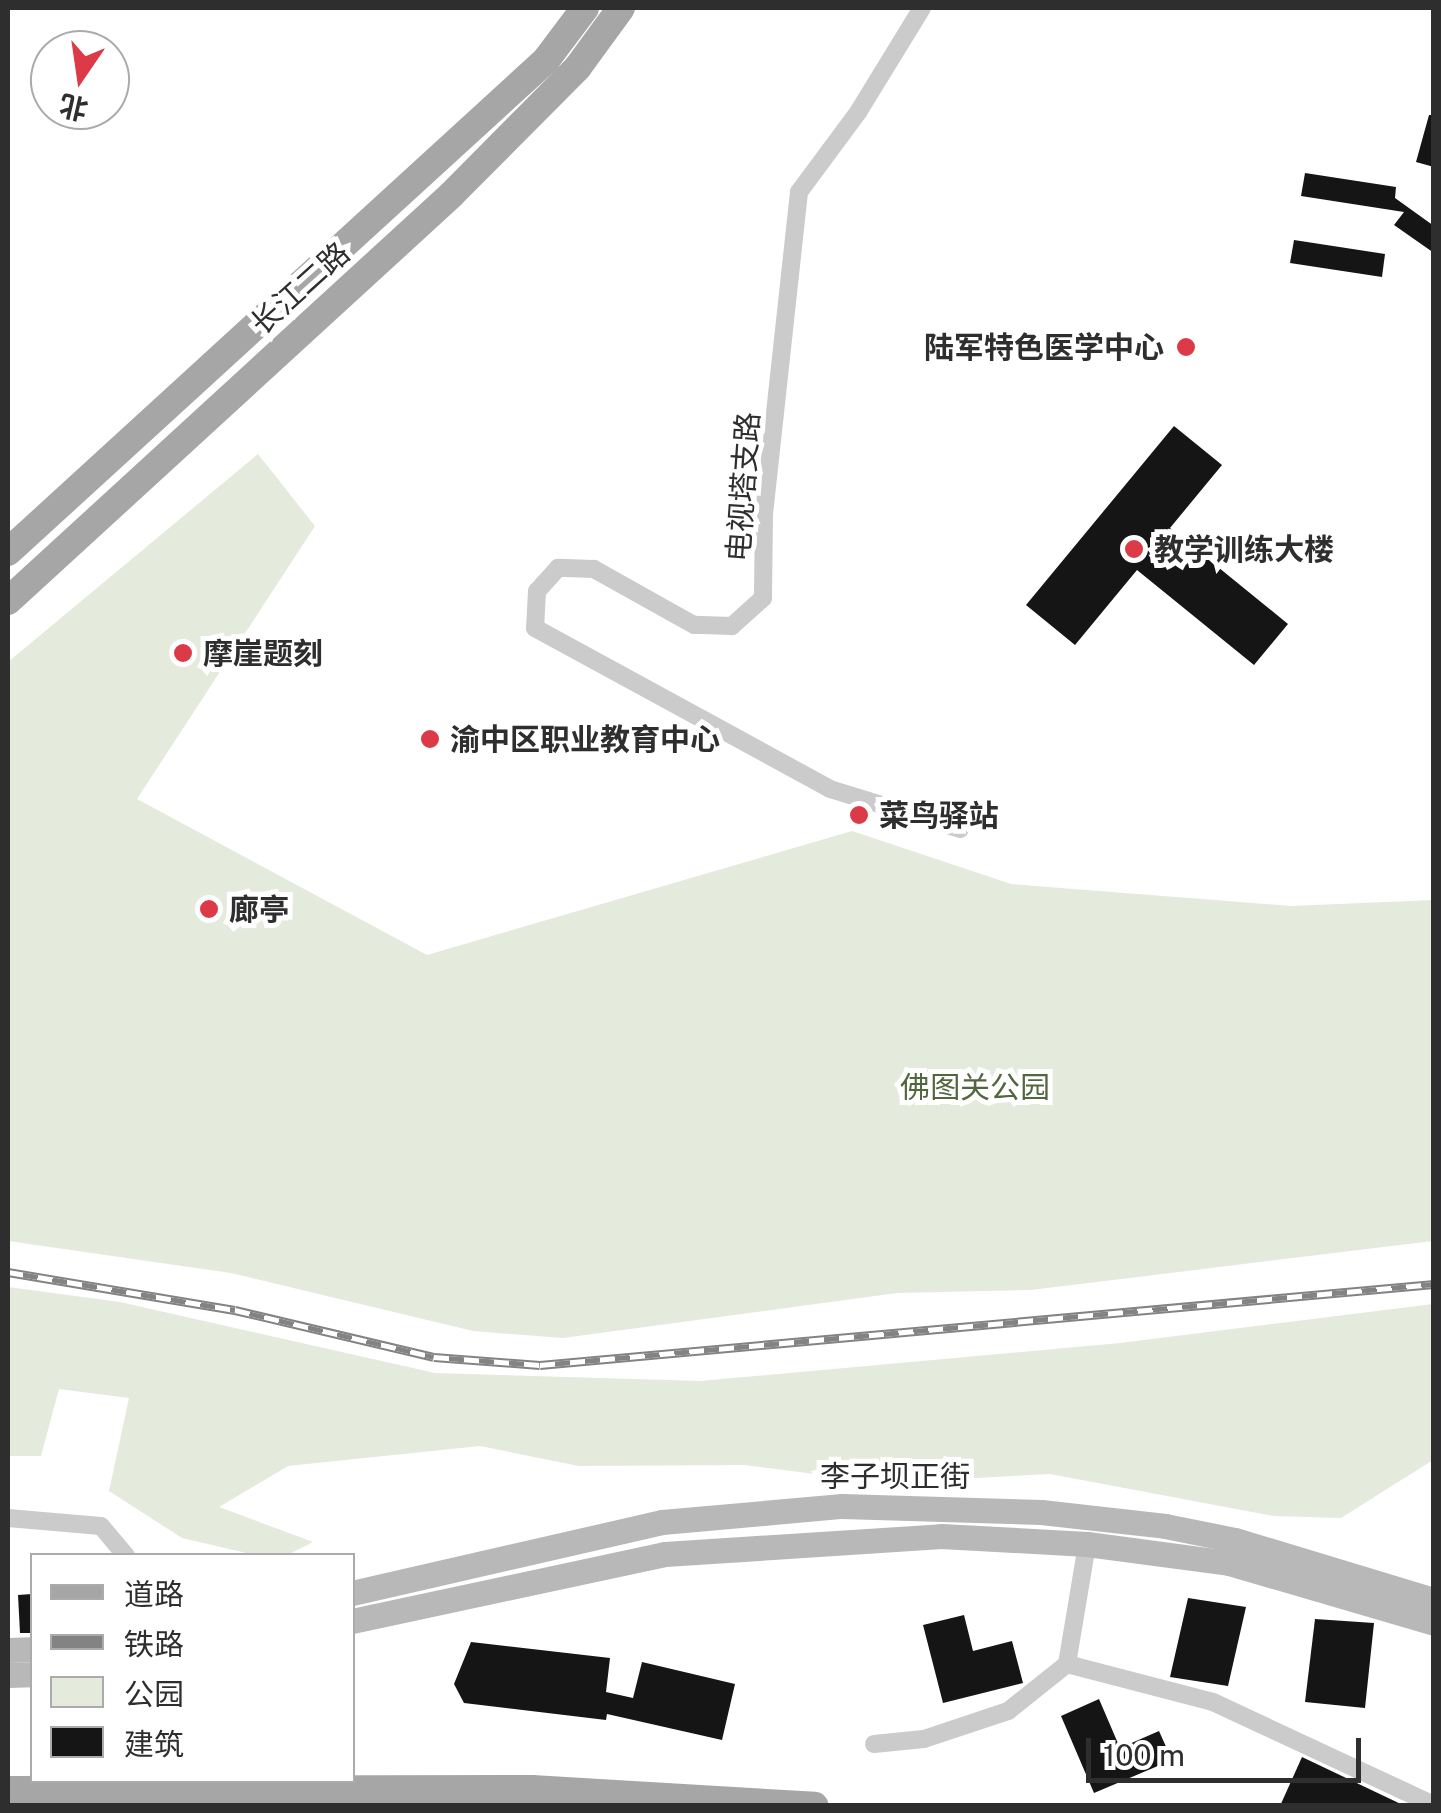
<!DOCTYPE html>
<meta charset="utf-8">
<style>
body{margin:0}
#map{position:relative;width:1441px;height:1813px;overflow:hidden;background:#fff;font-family:"Public Sans","Noto Sans SC",sans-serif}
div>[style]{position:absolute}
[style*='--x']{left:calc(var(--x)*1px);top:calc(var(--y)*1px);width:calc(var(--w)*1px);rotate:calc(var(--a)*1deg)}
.green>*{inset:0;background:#e4eadc}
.building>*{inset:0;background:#151515}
.street>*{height:18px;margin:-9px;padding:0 9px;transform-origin:9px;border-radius:9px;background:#cbcbcb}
.secondary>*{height:25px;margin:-12.5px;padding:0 12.5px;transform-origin:12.5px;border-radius:12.5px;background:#b8b8b8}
.primary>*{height:28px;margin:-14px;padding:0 14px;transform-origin:14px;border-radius:14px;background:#a6a6a6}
.rail>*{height:9px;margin-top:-4.5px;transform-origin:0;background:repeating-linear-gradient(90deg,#fff 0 15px,#838383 0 30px);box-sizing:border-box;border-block:2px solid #838383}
.dots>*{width:28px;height:28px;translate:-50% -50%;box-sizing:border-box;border:5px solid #fff;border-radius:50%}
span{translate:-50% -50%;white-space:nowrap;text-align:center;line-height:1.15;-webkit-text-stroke:10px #fff;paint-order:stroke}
.street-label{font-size:30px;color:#2e2e2e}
.poi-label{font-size:30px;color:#2e2e2e;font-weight:700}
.right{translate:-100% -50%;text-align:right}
.left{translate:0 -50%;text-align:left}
.park-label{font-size:30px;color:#51673e}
.frame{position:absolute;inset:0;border:10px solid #2e2e2e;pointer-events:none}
.legend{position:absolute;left:30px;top:1553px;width:325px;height:230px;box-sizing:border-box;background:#fff;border:2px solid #ababab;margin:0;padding:12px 18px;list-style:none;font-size:30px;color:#2e2e2e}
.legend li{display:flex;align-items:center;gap:20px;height:50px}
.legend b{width:50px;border:2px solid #ababab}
.north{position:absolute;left:30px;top:30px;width:100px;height:100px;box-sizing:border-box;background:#fff;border:2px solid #ababab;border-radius:50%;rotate:193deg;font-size:28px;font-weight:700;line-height:40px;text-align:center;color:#2e2e2e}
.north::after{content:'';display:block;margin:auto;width:35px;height:45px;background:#db3a46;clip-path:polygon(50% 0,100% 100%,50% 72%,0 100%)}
.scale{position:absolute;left:1086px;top:1738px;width:275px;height:45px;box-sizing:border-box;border:5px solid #2e2e2e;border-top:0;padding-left:12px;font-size:30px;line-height:35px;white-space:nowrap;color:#2e2e2e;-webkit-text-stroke:8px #fff;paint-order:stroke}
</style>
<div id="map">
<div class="green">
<div style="clip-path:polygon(258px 454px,315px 526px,137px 799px,427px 955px,852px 831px,1011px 884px,1291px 906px,1433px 900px,1433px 1241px,1031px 1290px,897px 1293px,563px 1338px,473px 1331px,231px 1273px,8px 1241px,8px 662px)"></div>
<div style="clip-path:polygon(8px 1287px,120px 1302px,435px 1373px,700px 1381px,1120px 1343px,1433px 1304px,1433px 1460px,1341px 1518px,1274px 1516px,1050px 1474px,885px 1483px,744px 1465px,579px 1466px,480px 1446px,288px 1466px,219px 1507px,313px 1542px,287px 1555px,255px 1555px,182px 1538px,109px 1491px,129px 1398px,59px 1389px,41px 1456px,8px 1456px)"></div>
</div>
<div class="building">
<div style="clip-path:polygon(1429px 115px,1434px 115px,1434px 167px,1416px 162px)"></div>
<div style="clip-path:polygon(1305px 173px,1396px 187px,1395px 198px,1434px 226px,1434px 253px,1394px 225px,1404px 212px,1301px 196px)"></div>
<div style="clip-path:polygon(1294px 240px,1385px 254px,1382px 277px,1290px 263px)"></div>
<div style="clip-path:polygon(1174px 426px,1222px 465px,1170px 528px,1288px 624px,1254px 665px,1137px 570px,1075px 645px,1026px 605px)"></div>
<div style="clip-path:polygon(32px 1594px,32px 1633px,20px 1633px,18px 1595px)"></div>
<div style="clip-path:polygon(1188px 1598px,1246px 1607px,1228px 1686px,1170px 1677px)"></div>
<div style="clip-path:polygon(964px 1615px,973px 1651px,1012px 1641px,1023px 1683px,943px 1703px,923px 1625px)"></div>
<div style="clip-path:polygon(1315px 1619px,1374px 1623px,1365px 1708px,1305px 1702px)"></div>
<div style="clip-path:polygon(471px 1642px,610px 1658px,606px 1692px,633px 1698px,642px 1662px,735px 1684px,722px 1740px,607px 1714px,606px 1720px,464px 1703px,454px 1684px)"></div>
<div style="clip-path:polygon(1099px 1699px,1120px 1748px,1159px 1731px,1172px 1760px,1094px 1793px,1061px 1716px)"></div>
<div style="clip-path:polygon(1302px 1757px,1405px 1806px,1280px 1806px)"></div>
</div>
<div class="street">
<div style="--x:922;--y:8;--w:121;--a:121.5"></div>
<div style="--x:859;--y:111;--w:101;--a:126.5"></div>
<div style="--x:799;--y:192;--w:324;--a:96.2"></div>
<div style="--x:764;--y:514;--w:84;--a:90.7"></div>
<div style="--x:763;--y:598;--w:42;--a:137.9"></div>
<div style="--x:732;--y:626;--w:38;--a:-178"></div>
<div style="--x:694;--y:625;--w:115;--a:-150.8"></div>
<div style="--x:594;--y:569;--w:36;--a:-178"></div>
<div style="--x:558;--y:568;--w:31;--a:132"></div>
<div style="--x:537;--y:591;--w:37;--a:93"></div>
<div style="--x:535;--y:628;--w:336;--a:28.6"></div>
<div style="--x:830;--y:789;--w:136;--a:17.1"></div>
<div style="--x:8;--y:1518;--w:93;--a:4.9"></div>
<div style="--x:101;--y:1526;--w:39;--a:50"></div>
<div style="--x:1067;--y:1664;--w:151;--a:14.6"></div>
<div style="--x:1213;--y:1702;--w:244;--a:25"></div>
<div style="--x:874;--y:1744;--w:50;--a:-5.7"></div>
<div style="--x:924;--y:1739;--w:89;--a:-18.4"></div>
<div style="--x:1008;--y:1711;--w:75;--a:-38.5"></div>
<div style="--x:1067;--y:1664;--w:122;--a:-80.5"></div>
</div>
<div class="secondary">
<div style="--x:352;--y:1593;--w:318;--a:-12.9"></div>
<div style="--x:662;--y:1522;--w:181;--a:-5.1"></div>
<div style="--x:842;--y:1506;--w:199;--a:1.7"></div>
<div style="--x:1041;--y:1512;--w:125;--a:6.4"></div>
<div style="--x:1165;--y:1526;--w:71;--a:11.3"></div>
<div style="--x:1235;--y:1540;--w:208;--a:16.8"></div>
<div style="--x:352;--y:1621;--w:320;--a:-12.1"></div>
<div style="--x:665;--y:1554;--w:277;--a:-3.7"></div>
<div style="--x:941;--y:1536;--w:146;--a:3.1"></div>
<div style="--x:1087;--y:1544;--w:143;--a:7.6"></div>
<div style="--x:1229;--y:1563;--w:214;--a:16.3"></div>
<div style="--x:8;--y:1650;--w:24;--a:-2"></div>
<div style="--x:8;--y:1675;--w:24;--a:-2"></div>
</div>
<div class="primary">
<div style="--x:8;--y:552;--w:729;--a:-42.44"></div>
<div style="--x:546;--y:60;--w:65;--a:-53.1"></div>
<div style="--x:8;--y:601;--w:601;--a:-42.5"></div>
<div style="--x:451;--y:195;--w:180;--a:-45.2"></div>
<div style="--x:578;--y:67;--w:73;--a:-53.9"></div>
<div style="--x:8;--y:1790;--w:524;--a:-0.11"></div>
<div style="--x:532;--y:1789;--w:283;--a:3.4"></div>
</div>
<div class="rail">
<div style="--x:8;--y:1272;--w:230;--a:9.5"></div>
<div style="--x:235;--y:1310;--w:204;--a:13.3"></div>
<div style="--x:434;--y:1357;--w:106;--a:4.3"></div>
<div style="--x:540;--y:1365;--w:898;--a:-5.18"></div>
</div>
<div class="dots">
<div style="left:1186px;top:347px;background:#db3a46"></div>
<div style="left:1134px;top:549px;background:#db3a46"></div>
<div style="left:183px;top:653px;background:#db3a46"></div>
<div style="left:430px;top:739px;background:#db3a46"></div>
<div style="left:859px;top:815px;background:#db3a46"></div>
<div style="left:209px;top:909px;background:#db3a46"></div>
</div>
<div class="street-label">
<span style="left:300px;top:288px;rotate:-42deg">长江二路</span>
<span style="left:743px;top:487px;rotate:-86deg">电视塔支路</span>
<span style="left:895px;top:1476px">李子坝正街</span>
</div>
<div class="poi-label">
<span class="right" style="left:1164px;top:347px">陆军特色医学中心</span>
<span class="left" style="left:1154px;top:549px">教学训练大楼</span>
<span class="left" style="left:203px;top:653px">摩崖题刻</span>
<span class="left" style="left:450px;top:739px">渝中区职业教育中心</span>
<span class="left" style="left:879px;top:815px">菜鸟驿站</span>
<span class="left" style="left:229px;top:909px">廊亭</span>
</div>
<div class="park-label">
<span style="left:975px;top:1087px">佛图关公园</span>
</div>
<div class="frame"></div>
<ul class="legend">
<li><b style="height:12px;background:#a6a6a6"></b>道路</li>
<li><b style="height:12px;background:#838383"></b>铁路</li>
<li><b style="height:28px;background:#e4eadc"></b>公园</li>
<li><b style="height:28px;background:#151515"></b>建筑</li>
</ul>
<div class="north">北</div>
<div class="scale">100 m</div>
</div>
